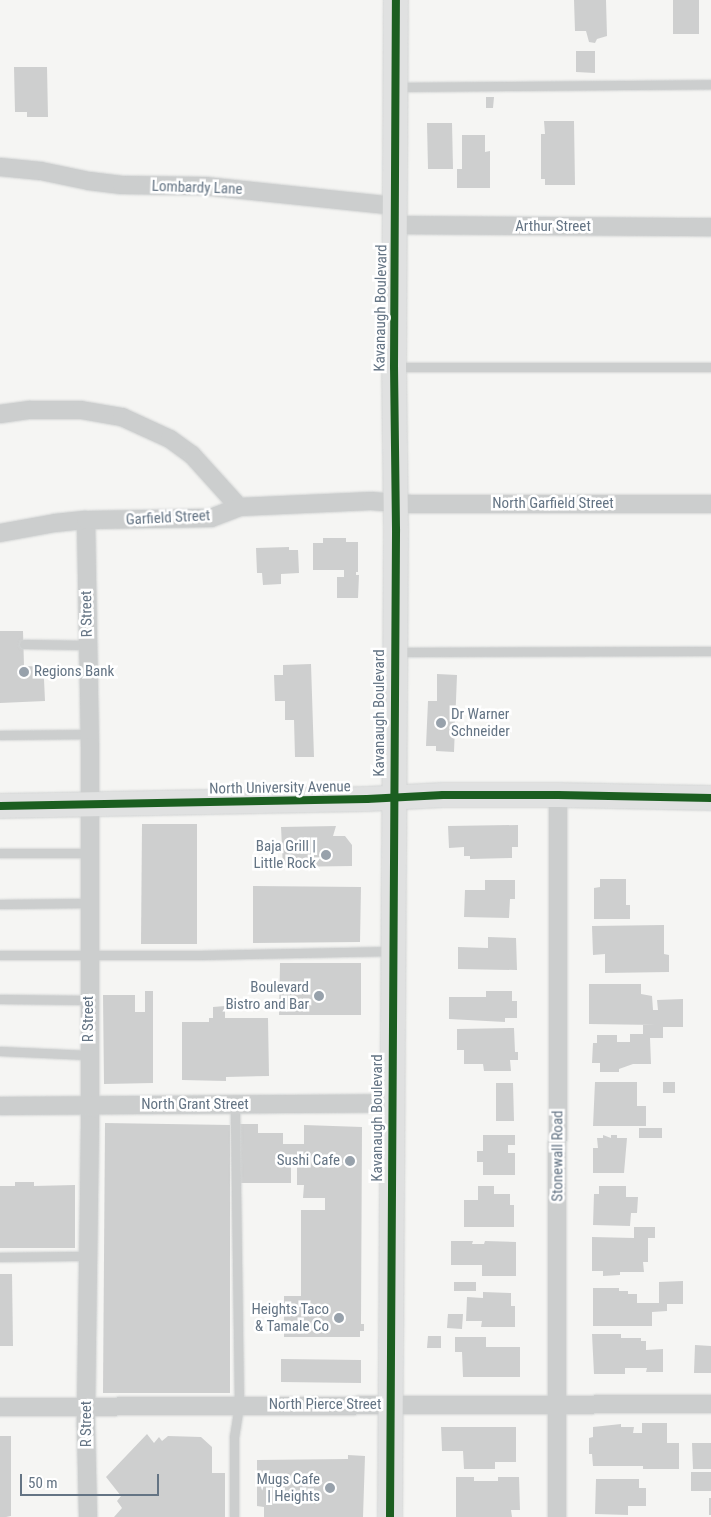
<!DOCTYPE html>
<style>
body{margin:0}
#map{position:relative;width:711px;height:1517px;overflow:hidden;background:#f5f5f3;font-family:"Roboto Condensed",sans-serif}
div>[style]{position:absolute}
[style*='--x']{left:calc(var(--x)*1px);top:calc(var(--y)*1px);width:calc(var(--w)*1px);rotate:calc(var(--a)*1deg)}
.building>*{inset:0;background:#cecfcf}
.roads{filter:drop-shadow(0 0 1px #d1d3d3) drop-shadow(0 0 1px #d1d3d3)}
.lane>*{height:9px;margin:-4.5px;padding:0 4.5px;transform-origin:4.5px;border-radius:4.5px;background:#cccece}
.street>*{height:18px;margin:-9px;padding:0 9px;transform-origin:9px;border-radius:9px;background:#cccece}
.secondary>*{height:24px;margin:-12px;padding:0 12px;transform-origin:12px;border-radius:12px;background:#e0e1e1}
.cycleway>*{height:8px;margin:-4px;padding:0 4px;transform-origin:4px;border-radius:4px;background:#1b5e20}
.dots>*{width:14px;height:14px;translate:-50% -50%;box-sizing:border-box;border:2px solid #fff;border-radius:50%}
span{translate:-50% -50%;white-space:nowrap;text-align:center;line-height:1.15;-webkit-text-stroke:5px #fff;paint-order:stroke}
.street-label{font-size:15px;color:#647484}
.poi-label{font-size:15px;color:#647484}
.left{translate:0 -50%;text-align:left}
.right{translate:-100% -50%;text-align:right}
.scale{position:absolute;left:20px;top:1474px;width:139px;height:22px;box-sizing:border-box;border:2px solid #647484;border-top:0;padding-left:6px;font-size:15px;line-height:18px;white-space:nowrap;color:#647484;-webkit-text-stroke:4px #fff;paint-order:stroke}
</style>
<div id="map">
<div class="building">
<div style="clip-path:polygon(574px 0,606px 0,607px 36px,597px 39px,595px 43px,589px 42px,586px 31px,575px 31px)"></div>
<div style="clip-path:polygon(673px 0,699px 0,699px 34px,673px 34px)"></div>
<div style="clip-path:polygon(576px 51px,595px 51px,595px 73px,576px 72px)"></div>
<div style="clip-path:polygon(14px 67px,47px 67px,48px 117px,27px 117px,27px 112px,15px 112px)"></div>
<div style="clip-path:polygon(486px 97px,494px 97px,493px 108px,486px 108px)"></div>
<div style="clip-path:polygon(544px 121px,574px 121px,575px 185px,545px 185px,545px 179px,541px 179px,541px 134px,545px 134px)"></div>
<div style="clip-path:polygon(427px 123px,452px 123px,453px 169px,428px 169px)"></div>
<div style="clip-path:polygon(462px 135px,485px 135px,485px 152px,490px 151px,490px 188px,457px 188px,457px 169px,462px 169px)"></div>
<div style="clip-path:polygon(323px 538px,346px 538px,346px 542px,358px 542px,358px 572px,356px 572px,356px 575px,359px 575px,358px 598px,337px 598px,337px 577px,344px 577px,344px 570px,313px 570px,313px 543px,323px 543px)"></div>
<div style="clip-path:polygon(289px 547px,289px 550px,298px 550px,299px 573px,281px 574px,281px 584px,263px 585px,262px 573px,257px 573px,256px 548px)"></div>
<div style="clip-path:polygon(0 631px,23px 631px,24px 666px,47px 667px,47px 677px,44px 679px,45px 701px,0 703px)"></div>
<div style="clip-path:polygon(311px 664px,314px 757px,295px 757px,294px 720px,285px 720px,285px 701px,275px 701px,274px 675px,283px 675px,283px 665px)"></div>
<div style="clip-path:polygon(437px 674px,457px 675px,454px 752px,436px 751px,436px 746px,426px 746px,428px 701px,437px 701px)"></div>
<div style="clip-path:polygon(142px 824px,197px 824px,197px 944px,141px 944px)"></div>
<div style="clip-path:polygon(518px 825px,518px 847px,512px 847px,512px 858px,470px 859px,470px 856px,464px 856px,464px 847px,449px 848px,448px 826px)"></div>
<div style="clip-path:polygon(336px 826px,333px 836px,345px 836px,352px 845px,352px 866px,283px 867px,281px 827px)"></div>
<div style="clip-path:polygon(600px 879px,626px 879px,626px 905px,630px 905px,630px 919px,594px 919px,594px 888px,600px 887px)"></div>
<div style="clip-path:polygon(485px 880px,515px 880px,515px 899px,510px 899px,509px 918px,464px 917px,465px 890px,485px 890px)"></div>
<div style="clip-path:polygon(253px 886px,361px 887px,360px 942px,253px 943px)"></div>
<div style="clip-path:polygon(664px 925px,664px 954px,669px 955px,669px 972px,605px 973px,605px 954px,593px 955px,592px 926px)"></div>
<div style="clip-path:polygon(488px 937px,516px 938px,517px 970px,458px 969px,458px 947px,488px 948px)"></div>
<div style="clip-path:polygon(280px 963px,361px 963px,361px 1015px,279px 1015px)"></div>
<div style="clip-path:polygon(589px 984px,641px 984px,641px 994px,652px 996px,653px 1010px,658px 1010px,657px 1000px,683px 999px,683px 1027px,663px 1027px,663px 1038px,650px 1038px,651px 1064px,633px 1064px,619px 1069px,619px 1072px,600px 1072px,600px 1063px,592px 1063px,593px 1043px,597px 1043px,597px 1035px,617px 1035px,617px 1042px,630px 1042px,630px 1034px,643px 1034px,643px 1025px,656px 1025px,589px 1024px)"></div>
<div style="clip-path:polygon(145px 991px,153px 991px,153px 1083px,104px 1084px,103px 995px,135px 995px,135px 1012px,145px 1012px)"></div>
<div style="clip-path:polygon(486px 991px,512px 991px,512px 1001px,517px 1001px,517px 1018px,505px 1018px,505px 1022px,449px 1019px,449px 997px,486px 997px)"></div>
<div style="clip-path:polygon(225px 1006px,225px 1018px,268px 1018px,269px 1076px,226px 1077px,226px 1081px,182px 1080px,182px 1022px,209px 1022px,209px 1018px,213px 1018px,213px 1007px)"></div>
<div style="clip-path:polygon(514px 1028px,515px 1052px,518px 1052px,518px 1060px,510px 1060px,511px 1071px,484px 1071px,483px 1064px,464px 1064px,464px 1050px,457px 1050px,457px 1029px)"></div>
<div style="clip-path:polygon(595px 1082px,637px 1082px,637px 1106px,646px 1106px,646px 1126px,593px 1126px)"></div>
<div style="clip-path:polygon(663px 1082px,675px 1082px,675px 1093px,663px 1093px)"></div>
<div style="clip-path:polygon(496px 1083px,513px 1083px,514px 1121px,496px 1121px)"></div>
<div style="clip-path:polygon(105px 1123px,230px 1125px,230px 1393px,103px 1393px)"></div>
<div style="clip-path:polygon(240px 1124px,258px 1124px,258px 1133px,283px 1133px,283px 1144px,304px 1144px,304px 1125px,362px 1127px,361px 1324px,364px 1324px,364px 1331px,360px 1331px,360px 1337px,284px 1337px,284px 1296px,301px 1296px,301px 1210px,325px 1210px,325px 1198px,303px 1198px,304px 1185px,297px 1185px,297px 1167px,291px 1167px,291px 1183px,241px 1183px)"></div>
<div style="clip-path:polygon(639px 1128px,662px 1128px,662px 1138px,639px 1138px)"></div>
<div style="clip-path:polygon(483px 1135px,515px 1135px,515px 1145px,508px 1145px,508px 1153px,515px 1153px,515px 1175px,483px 1175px,483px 1162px,477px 1162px,477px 1151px,483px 1151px)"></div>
<div style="clip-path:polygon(603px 1135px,611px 1138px,611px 1135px,617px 1135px,617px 1138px,627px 1138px,624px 1173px,593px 1173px,593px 1148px,598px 1148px,597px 1138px,603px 1138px)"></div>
<div style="clip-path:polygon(15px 1182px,34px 1182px,34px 1186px,75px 1185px,75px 1248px,0 1248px,0 1186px,15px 1186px)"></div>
<div style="clip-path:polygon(478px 1186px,494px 1186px,494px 1194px,510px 1194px,510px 1205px,514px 1205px,514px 1227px,464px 1227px,464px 1200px,478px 1200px)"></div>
<div style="clip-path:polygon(599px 1186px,626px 1186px,626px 1197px,638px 1197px,637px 1213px,631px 1213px,630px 1226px,593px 1225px,594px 1194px,599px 1194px)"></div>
<div style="clip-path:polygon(634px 1227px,655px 1227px,655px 1238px,648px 1238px,648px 1262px,643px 1262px,644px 1272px,620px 1272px,620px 1275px,603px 1276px,603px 1271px,592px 1271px,592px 1237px,634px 1238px)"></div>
<div style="clip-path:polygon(451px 1241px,473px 1241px,472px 1244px,484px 1244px,485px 1241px,516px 1242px,516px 1276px,482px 1276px,482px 1265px,451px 1265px)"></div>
<div style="clip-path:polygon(0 1274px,12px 1274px,13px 1346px,0 1346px)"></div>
<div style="clip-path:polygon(683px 1281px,683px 1304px,667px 1304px,667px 1311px,652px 1312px,652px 1326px,593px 1326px,593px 1288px,619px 1288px,619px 1291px,628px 1291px,628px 1294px,637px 1294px,637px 1303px,659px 1303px,659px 1282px)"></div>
<div style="clip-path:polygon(454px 1282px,476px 1282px,476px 1291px,454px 1291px)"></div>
<div style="clip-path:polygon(483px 1292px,511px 1293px,511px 1306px,515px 1306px,515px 1327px,481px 1327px,482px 1321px,466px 1321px,467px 1297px,483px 1298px)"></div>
<div style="clip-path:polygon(448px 1314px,463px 1314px,462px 1329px,447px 1328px)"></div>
<div style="clip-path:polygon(592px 1334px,621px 1334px,621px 1338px,641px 1338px,641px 1341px,646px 1341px,646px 1350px,663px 1349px,663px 1372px,646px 1372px,647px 1368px,625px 1368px,625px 1374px,594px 1374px)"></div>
<div style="clip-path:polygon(428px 1336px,441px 1336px,441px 1348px,427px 1348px)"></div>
<div style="clip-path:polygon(455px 1337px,486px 1337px,486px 1347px,520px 1347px,520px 1377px,463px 1377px,462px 1352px,455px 1352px)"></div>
<div style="clip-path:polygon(695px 1345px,711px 1346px,711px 1373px,694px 1373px)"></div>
<div style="clip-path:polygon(281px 1359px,361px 1360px,361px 1383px,281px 1382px)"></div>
<div style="clip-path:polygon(642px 1423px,667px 1423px,667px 1443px,679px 1443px,679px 1469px,643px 1469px,643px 1466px,593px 1466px,592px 1454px,589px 1454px,589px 1438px,593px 1437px,593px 1427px,621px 1424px,621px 1427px,634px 1427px,633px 1433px,642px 1433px)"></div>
<div style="clip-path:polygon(441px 1427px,516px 1427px,516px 1462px,495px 1462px,495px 1469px,464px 1469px,463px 1451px,442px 1451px)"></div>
<div style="clip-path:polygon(147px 1434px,154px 1443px,159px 1437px,162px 1441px,168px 1436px,201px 1437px,212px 1447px,212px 1473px,225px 1473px,225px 1517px,114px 1517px,122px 1508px,117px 1501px,121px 1496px,106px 1477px)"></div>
<div style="clip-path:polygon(0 1436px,11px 1436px,11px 1516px,6px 1517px,0 1517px)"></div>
<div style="clip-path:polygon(692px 1443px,711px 1443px,711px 1469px,693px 1469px)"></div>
<div style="clip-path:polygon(348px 1455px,365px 1456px,363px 1517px,264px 1517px,264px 1507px,257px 1506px,257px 1460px,348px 1459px)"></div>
<div style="clip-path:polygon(691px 1472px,711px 1472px,711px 1491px,691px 1491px)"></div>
<div style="clip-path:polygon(456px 1477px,474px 1477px,474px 1481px,498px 1481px,498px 1477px,519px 1477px,520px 1510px,511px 1510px,512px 1517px,456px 1517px)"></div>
<div style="clip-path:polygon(596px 1479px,639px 1479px,639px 1488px,646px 1488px,646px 1506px,628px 1506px,628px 1515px,595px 1514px)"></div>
<div style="clip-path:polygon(709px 1498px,711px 1498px,711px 1515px,709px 1515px)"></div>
</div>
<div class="roads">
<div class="lane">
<div style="--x:396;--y:87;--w:315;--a:-0.5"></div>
<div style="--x:394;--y:367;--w:317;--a:0"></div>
<div style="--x:24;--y:644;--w:64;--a:0.9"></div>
<div style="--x:396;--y:652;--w:315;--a:-0.2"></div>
<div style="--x:0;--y:735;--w:90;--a:-0.6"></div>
<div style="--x:0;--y:853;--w:89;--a:0"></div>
<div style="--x:0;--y:904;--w:89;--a:-0.6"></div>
<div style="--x:0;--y:955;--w:200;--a:0"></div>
<div style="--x:200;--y:955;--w:192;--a:-1.2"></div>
<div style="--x:0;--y:999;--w:89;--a:0.6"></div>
<div style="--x:0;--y:1051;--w:88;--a:2.6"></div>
<div style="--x:0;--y:1257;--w:88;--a:-0.7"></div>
<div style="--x:234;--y:1517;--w:80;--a:-90"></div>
<div style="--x:234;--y:1437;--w:33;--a:-81"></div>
<div style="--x:239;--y:1404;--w:299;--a:-90.8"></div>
</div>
<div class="street">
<div style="--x:0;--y:167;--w:41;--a:5.6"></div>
<div style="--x:41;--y:171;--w:49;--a:11.8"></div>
<div style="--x:89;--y:181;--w:33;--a:7"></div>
<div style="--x:122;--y:185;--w:83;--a:0.7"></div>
<div style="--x:205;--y:186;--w:190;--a:6"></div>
<div style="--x:395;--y:225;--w:316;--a:0.4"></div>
<div style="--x:0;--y:414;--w:30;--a:-8"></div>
<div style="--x:30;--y:410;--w:51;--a:0"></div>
<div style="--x:81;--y:410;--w:42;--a:9.7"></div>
<div style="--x:122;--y:417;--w:53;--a:24.6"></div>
<div style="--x:170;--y:439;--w:27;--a:36"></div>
<div style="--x:192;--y:455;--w:70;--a:47.9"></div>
<div style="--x:86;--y:520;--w:227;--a:89"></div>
<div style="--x:90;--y:747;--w:378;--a:90"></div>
<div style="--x:90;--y:1125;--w:302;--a:90.8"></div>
<div style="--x:86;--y:1427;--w:90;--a:88.7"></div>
<div style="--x:0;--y:533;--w:56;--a:-10.3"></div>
<div style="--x:55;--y:523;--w:31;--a:-6"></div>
<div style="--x:86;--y:520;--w:125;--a:-0.9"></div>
<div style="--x:211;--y:518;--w:30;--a:-21"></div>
<div style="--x:239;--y:507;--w:132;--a:-2.6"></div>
<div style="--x:371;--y:501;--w:40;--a:4.3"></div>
<div style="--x:411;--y:504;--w:300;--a:0"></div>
<div style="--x:0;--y:1106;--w:391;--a:-0.4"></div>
<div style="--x:0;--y:1407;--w:711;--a:-0.24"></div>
<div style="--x:557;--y:1517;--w:722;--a:-89.92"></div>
</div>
<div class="secondary">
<div style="--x:0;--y:806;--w:367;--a:-1.1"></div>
<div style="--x:367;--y:799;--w:76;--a:-3"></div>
<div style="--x:443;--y:795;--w:115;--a:0"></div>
<div style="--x:558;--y:795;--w:153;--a:1.1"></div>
<div style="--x:390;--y:1517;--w:988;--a:-89.65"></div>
<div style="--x:396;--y:529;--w:162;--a:-90.7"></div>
<div style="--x:394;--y:367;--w:367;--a:-89.7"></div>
</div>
</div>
<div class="cycleway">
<div style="--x:0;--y:806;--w:367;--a:-1.1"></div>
<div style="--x:367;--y:799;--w:76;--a:-3"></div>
<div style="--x:443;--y:795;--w:115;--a:0"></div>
<div style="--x:558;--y:795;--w:153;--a:1.1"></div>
<div style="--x:390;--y:1517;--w:988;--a:-89.65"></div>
<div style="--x:396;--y:529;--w:162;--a:-90.7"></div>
<div style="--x:394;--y:367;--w:367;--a:-89.7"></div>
</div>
<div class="dots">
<div style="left:24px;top:672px;background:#97a1ab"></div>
<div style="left:441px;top:723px;background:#97a1ab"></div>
<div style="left:326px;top:855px;background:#97a1ab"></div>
<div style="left:319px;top:996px;background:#97a1ab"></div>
<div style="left:350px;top:1161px;background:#97a1ab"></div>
<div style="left:339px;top:1318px;background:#97a1ab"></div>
<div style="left:330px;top:1488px;background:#97a1ab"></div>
</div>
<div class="street-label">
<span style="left:197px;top:188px;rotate:2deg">Lombardy Lane</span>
<span style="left:553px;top:227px">Arthur Street</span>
<span style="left:381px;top:308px;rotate:-89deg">Kavanaugh Boulevard</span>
<span style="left:553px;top:504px">North Garfield Street</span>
<span style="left:168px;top:518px;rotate:-3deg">Garfield Street</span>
<span style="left:87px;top:614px;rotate:-91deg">R Street</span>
<span style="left:380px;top:713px;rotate:-90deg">Kavanaugh Boulevard</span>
<span style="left:280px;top:788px;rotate:-1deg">North University Avenue</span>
<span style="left:89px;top:1019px;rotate:-90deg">R Street</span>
<span style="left:195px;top:1105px">North Grant Street</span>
<span style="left:378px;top:1118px;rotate:-90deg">Kavanaugh Boulevard</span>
<span style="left:558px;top:1156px;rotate:-90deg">Stonewall Road</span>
<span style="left:325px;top:1405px">North Pierce Street</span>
<span style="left:87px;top:1424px;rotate:-90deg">R Street</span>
</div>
<div class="poi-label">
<span class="left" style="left:34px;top:672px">Regions Bank</span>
<span class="left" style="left:451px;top:723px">Dr Warner<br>Schneider</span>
<span class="right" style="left:316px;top:855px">Baja Grill |<br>Little Rock</span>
<span class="right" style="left:309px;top:996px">Boulevard<br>Bistro and Bar</span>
<span class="right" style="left:340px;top:1161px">Sushi Cafe</span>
<span class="right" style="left:329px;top:1318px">Heights Taco<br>&amp; Tamale Co</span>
<span class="right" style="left:320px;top:1488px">Mugs Cafe<br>| Heights</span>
</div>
<div class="scale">50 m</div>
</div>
